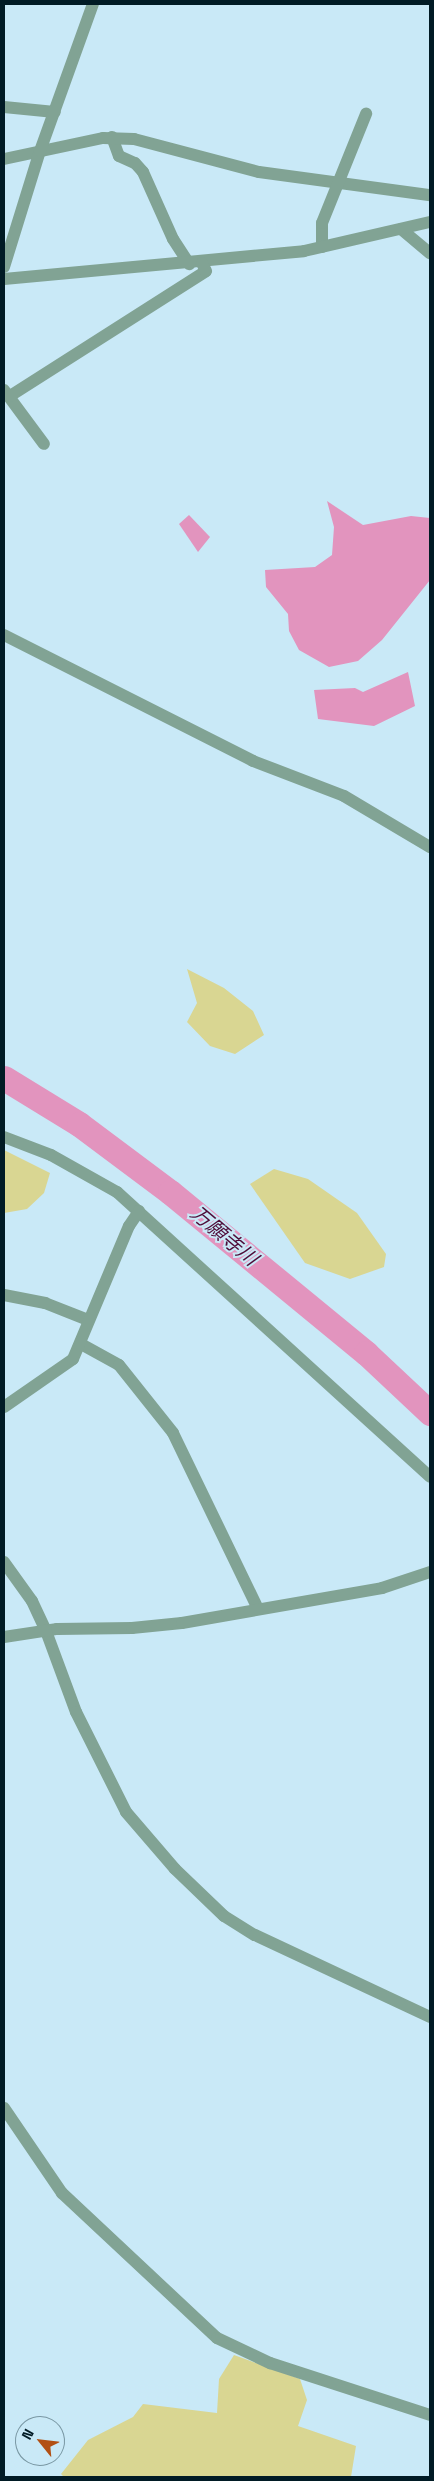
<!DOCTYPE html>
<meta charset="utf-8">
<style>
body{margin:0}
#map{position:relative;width:434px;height:2481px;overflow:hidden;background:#c9e9f7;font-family:"Space Grotesk","Noto Sans JP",sans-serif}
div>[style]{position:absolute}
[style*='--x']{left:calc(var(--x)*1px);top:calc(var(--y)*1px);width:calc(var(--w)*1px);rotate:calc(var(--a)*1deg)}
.green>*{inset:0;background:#d9d692}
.water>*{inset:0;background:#e294be}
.river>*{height:25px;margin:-12.5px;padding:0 12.5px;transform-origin:12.5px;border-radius:12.5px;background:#e294be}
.minor>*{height:12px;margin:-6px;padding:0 6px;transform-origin:6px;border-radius:6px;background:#81a394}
span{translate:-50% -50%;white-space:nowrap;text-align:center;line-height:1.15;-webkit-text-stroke:4px #c9e9f7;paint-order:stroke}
.water-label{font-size:20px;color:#4f0b38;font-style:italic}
.frame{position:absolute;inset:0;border:5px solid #011b25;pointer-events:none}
.north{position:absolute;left:15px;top:2416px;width:50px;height:50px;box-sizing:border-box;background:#c9e9f7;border:1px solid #7997a3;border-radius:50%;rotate:299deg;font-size:14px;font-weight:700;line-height:20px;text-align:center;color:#011b25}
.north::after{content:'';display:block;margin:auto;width:18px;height:22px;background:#b25014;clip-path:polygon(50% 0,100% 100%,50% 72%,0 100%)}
</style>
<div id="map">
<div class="green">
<div style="clip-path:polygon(187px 969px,224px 988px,253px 1011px,264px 1035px,235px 1054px,210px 1046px,187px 1022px,197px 1003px)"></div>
<div style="clip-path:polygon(4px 1150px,50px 1173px,44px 1193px,27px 1209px,4px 1213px)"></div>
<div style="clip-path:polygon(274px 1169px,308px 1179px,357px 1213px,386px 1254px,384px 1267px,350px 1279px,305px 1263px,250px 1184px)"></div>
<div style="clip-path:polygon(234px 2355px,300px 2379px,307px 2400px,298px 2426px,356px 2446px,351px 2477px,64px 2477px,61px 2474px,88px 2440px,133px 2417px,143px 2404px,217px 2413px,219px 2379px)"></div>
</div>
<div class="water">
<div style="clip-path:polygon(327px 501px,363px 525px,411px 516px,430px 518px,430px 580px,382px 640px,358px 661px,329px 667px,299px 650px,289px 631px,288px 614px,266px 587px,265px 570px,315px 567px,332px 555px,334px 527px)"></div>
<div style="clip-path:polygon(189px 515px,210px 537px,198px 552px,179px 524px)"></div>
<div style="clip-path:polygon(408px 672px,415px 706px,374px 726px,318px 719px,314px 690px,355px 688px,363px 692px)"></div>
</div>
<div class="river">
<div style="--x:4;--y:1078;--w:88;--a:31.5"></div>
<div style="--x:79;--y:1124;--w:114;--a:36.8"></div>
<div style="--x:170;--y:1192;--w:254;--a:39.4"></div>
<div style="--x:366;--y:1353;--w:88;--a:43.2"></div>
</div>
<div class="minor">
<div style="--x:4;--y:107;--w:51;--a:5.6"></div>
<div style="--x:112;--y:137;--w:20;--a:70"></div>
<div style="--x:119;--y:156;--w:17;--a:24"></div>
<div style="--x:135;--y:163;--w:12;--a:48"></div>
<div style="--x:143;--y:172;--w:73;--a:65.9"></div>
<div style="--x:173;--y:239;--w:30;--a:57"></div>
<div style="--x:4;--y:159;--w:101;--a:-12"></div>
<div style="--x:103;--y:138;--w:31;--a:2"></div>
<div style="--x:134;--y:139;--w:129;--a:14.8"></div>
<div style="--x:259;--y:172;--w:173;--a:7.7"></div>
<div style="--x:401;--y:229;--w:38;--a:40"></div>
<div style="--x:322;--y:247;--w:24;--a:-90"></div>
<div style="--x:322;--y:223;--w:118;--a:-68"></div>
<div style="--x:4;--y:267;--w:121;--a:-72.8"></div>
<div style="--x:40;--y:151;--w:156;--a:-70.2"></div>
<div style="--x:4;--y:279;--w:301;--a:-5.3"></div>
<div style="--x:304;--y:251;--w:129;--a:-13"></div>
<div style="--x:4;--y:390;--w:67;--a:53.5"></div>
<div style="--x:10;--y:396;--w:232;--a:-32.5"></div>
<div style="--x:206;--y:271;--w:9;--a:-117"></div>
<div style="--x:4;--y:635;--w:279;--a:26.8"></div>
<div style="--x:253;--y:761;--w:97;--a:21"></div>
<div style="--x:344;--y:796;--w:100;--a:30.7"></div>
<div style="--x:4;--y:1137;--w:50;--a:21"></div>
<div style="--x:51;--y:1155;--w:76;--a:29.3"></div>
<div style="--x:117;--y:1192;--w:423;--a:42.3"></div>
<div style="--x:4;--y:1295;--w:42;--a:11"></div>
<div style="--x:45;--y:1303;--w:46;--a:21.6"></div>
<div style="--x:81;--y:1344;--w:43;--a:28.9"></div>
<div style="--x:119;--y:1365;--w:87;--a:51.5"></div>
<div style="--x:173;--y:1433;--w:195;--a:64.2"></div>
<div style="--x:4;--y:1407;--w:84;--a:-34.8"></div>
<div style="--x:73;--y:1359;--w:144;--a:-67.2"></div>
<div style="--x:129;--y:1226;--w:18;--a:-56"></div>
<div style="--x:4;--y:1562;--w:48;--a:54.3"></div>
<div style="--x:32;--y:1601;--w:33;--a:65"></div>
<div style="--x:46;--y:1631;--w:86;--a:69.7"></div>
<div style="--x:76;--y:1712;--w:112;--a:63.4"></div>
<div style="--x:126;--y:1812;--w:75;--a:49.3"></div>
<div style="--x:175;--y:1869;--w:68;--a:43.8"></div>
<div style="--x:224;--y:1916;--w:36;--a:32"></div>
<div style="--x:255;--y:1935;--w:193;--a:25.1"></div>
<div style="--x:4;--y:1637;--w:54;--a:-8.6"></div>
<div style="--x:57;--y:1629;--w:75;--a:-0.8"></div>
<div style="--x:132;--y:1628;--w:50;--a:-5.7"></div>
<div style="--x:182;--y:1623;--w:203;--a:-9.9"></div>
<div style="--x:382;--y:1588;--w:51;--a:-18.4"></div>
<div style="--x:4;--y:2108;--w:103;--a:55.7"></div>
<div style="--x:62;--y:2193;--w:212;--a:43.1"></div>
<div style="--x:217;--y:2338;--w:59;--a:25.3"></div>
<div style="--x:270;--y:2363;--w:168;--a:18"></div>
</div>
<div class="water-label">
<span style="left:224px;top:1236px;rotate:40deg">万願寺川</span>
</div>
<div class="frame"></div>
<div class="north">N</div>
</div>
